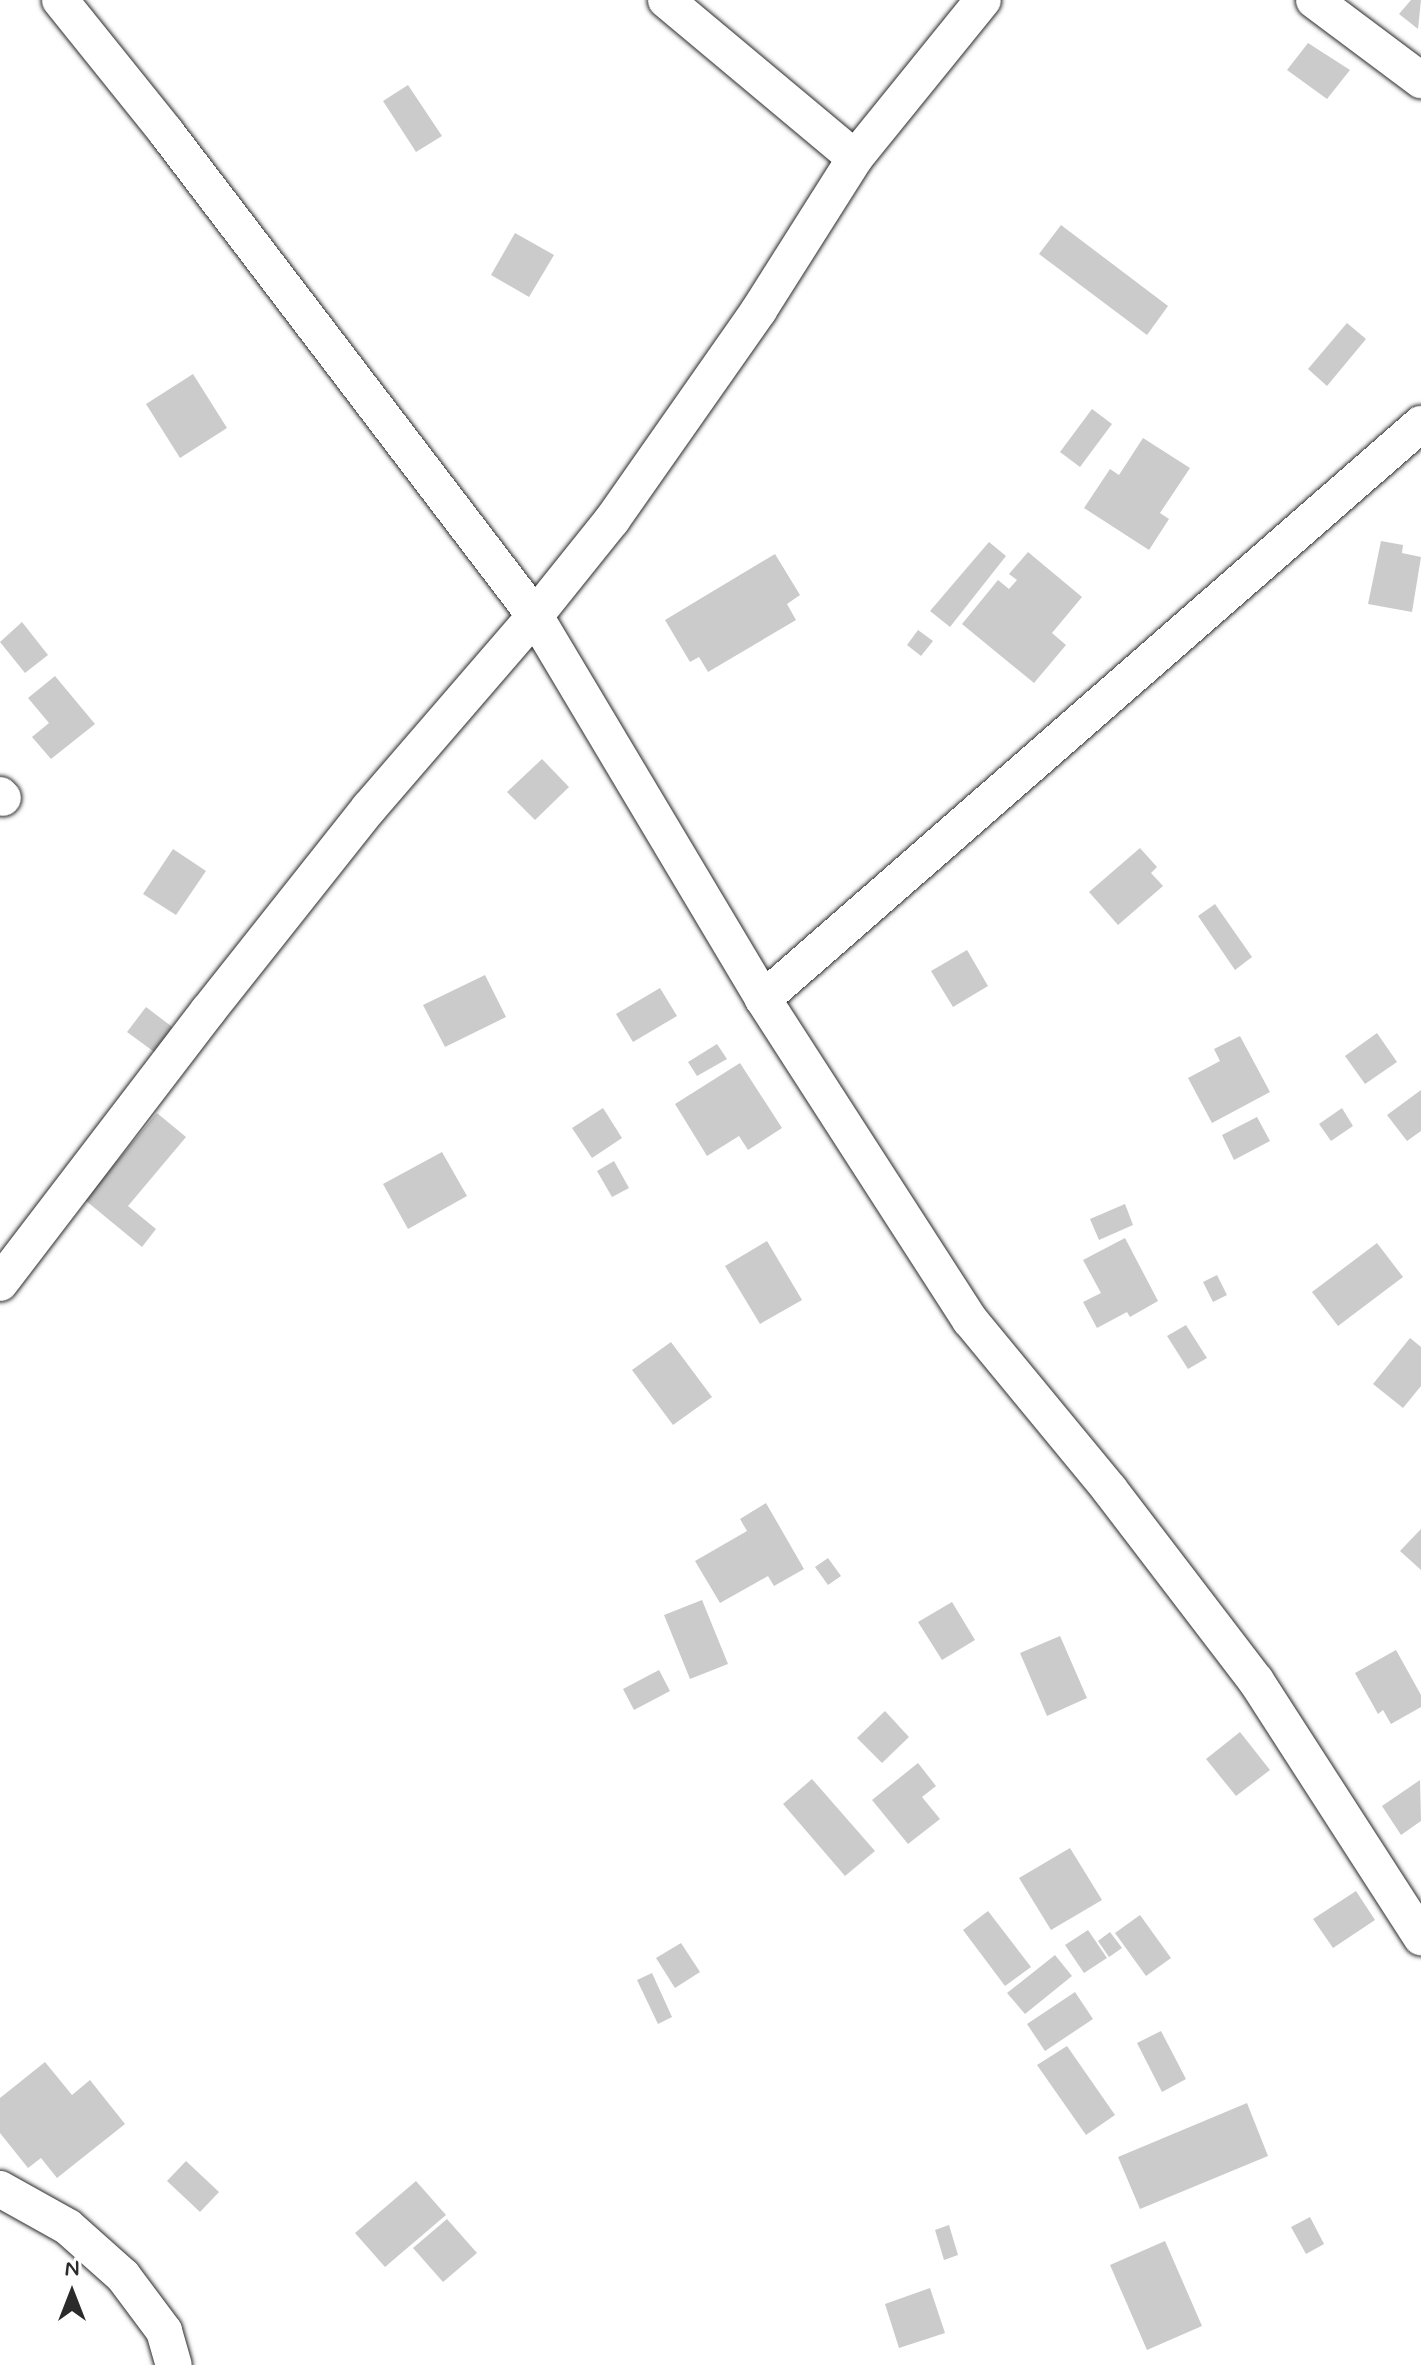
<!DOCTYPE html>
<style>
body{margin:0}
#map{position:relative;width:1421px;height:2365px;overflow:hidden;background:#fff;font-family:Mynerve,sans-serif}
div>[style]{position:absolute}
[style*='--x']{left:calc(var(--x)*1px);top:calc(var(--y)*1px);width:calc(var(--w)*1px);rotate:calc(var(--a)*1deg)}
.building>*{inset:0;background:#cbcbcb}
.roads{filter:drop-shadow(0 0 2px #2b2b2b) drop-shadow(0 0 2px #2b2b2b)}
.minor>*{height:36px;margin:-18px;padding:0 18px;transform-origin:18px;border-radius:18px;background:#fff}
span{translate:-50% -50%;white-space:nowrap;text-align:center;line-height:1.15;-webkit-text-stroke:6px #fff;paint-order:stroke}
.north{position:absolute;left:32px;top:2253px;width:80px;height:80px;-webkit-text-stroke:6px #fff;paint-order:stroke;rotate:0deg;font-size:22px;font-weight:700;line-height:32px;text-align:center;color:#2b2b2b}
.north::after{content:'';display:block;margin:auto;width:28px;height:36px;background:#2b2b2b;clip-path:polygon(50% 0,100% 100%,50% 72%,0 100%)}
</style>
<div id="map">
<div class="building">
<div style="clip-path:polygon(1411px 0,1421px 0,1418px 29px,1399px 14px)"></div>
<div style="clip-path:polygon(1308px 43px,1350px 70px,1327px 99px,1287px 70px)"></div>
<div style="clip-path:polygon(408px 85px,442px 136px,416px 152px,383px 101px)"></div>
<div style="clip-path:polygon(1061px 225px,1168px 306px,1147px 335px,1039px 254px)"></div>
<div style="clip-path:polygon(515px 233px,554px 255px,529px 297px,491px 275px)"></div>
<div style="clip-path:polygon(1347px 323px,1366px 339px,1327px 386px,1308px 369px)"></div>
<div style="clip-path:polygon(193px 374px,227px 428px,180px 458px,146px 404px)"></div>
<div style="clip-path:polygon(1092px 409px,1112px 424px,1080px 467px,1060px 452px)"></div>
<div style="clip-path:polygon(1143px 438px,1190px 468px,1160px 513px,1169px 519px,1149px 550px,1084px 508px,1110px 469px,1119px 475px)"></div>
<div style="clip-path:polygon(1381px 541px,1403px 545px,1402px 553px,1421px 557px,1412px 612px,1368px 604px)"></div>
<div style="clip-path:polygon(989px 542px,1006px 556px,950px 627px,930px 611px)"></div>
<div style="clip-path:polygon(1028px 552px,1082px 597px,1052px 633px,1066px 645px,1034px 683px,962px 624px,998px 580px,1009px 589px,1017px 580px,1009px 574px)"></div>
<div style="clip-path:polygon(775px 554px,800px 595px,787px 604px,796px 620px,708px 672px,699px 657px,690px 662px,665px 620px)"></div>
<div style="clip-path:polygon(22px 622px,48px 655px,25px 673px,0 642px)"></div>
<div style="clip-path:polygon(918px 630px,933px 641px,921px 656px,907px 645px)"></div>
<div style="clip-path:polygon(55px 676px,95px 724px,51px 759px,32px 737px,49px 723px,28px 698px)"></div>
<div style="clip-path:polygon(542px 759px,569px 787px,535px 820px,507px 792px)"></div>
<div style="clip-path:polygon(1140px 848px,1157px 867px,1151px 873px,1163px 886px,1118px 925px,1089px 892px)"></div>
<div style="clip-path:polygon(173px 849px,206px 871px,176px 915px,143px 894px)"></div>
<div style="clip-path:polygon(1215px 904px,1252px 957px,1235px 970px,1198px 916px)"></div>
<div style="clip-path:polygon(967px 950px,988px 986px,953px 1007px,931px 971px)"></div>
<div style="clip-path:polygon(485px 975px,506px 1017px,445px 1047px,423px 1005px)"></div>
<div style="clip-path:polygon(660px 988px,677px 1016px,633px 1042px,616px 1014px)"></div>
<div style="clip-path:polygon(146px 1007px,175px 1029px,157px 1054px,127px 1032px)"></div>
<div style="clip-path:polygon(1377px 1033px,1397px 1062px,1365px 1084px,1345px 1056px)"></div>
<div style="clip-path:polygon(1240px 1036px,1270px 1092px,1212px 1123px,1188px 1078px,1220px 1061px,1214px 1049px)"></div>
<div style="clip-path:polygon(717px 1044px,727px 1059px,697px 1076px,688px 1062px)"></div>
<div style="clip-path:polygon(740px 1063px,782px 1128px,748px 1150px,739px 1136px,707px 1156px,675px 1104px)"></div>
<div style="clip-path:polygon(1421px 1090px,1421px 1131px,1407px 1141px,1387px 1115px)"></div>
<div style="clip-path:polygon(603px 1108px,622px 1138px,592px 1158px,572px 1128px)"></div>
<div style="clip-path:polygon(1342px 1108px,1353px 1126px,1331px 1141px,1319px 1124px)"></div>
<div style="clip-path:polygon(157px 1113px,186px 1137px,128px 1206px,156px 1229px,142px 1247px,85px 1200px)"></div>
<div style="clip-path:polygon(1257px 1117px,1270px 1141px,1234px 1160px,1222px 1135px)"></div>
<div style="clip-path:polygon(442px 1152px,467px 1196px,408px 1229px,383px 1184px)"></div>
<div style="clip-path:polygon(614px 1161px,629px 1188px,612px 1197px,597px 1171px)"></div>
<div style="clip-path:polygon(1125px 1204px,1133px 1225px,1099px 1240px,1090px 1219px)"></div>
<div style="clip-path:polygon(1125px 1238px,1158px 1301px,1130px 1317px,1127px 1312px,1097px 1328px,1083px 1302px,1101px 1293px,1083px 1260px)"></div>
<div style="clip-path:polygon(767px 1241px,802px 1300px,760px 1324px,725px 1266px)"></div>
<div style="clip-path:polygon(1377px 1243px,1403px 1277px,1338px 1326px,1312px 1292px)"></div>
<div style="clip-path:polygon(1217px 1275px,1227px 1295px,1213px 1302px,1203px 1282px)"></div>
<div style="clip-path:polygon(1186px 1325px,1207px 1358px,1188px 1369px,1167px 1336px)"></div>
<div style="clip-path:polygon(1410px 1338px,1421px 1347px,1421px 1386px,1403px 1408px,1373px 1384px)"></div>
<div style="clip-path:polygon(671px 1342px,712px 1397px,673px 1425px,632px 1370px)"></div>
<div style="clip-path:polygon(766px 1503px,804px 1569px,774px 1586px,768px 1576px,720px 1603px,695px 1561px,747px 1531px,740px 1519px)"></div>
<div style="clip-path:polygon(1421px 1529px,1421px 1570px,1400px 1551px)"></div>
<div style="clip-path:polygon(828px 1558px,841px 1576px,828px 1585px,815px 1567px)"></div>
<div style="clip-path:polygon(702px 1600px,728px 1664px,690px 1679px,664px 1615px)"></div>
<div style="clip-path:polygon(952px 1602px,975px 1640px,942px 1660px,918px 1622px)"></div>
<div style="clip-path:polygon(1060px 1636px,1087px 1698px,1047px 1716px,1020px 1653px)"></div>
<div style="clip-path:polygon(1396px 1650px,1421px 1695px,1421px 1707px,1391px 1724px,1383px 1710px,1378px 1714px,1355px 1673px)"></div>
<div style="clip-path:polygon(659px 1670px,670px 1691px,634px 1710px,623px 1689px)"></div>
<div style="clip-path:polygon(885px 1711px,909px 1737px,882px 1763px,857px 1738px)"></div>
<div style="clip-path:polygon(1240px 1732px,1270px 1770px,1236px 1796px,1206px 1759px)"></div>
<div style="clip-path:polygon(918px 1763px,936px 1786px,922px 1797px,940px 1819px,908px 1844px,872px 1800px)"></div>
<div style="clip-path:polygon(812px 1779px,875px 1851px,845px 1876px,783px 1804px)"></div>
<div style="clip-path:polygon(1420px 1780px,1421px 1821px,1401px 1835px,1382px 1806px)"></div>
<div style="clip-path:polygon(1070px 1848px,1102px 1900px,1051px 1930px,1019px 1878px)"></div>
<div style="clip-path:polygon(1356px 1891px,1375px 1920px,1333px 1948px,1313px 1919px)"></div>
<div style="clip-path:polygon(988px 1911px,1031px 1967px,1005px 1986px,963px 1930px)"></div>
<div style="clip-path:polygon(1140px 1915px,1171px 1958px,1146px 1976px,1115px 1933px)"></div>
<div style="clip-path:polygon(1088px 1930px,1107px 1958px,1084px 1973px,1065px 1945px)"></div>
<div style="clip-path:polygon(1110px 1932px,1122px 1948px,1109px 1957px,1098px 1941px)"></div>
<div style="clip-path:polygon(681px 1943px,700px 1972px,675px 1988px,656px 1958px)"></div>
<div style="clip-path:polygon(1055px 1955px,1072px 1976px,1025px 2014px,1007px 1993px)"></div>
<div style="clip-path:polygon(652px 1973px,672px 2017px,658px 2024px,637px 1980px)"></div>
<div style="clip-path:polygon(1075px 1992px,1093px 2019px,1045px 2051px,1027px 2024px)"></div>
<div style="clip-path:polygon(1161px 2031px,1186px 2079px,1162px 2092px,1137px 2043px)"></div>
<div style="clip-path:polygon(1067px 2046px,1115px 2115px,1086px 2135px,1037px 2065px)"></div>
<div style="clip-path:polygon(45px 2062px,72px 2095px,90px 2080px,125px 2124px,57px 2178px,41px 2158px,28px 2168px,0 2133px,0 2098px)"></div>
<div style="clip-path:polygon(1247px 2103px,1268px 2156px,1140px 2209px,1118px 2157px)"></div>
<div style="clip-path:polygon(186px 2161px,219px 2192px,200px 2212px,167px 2181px)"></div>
<div style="clip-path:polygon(416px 2181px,446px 2215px,385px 2267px,355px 2233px)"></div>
<div style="clip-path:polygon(1310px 2217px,1324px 2244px,1306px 2254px,1291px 2227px)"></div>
<div style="clip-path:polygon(447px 2219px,477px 2253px,443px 2282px,413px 2248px)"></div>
<div style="clip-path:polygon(949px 2225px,958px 2255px,944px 2260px,935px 2230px)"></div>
<div style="clip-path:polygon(1165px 2241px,1202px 2326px,1147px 2350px,1110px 2265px)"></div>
<div style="clip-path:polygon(930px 2288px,945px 2333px,899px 2348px,885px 2304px)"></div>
</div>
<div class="roads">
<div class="minor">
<div style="--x:60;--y:0;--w:169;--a:51.2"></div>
<div style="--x:166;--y:132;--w:609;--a:52.68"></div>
<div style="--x:535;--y:616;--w:446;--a:59.2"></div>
<div style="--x:763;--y:999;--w:382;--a:57.2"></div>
<div style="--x:970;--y:1320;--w:220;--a:50.5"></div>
<div style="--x:1110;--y:1490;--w:240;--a:52.6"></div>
<div style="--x:1256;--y:1681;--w:305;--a:57.2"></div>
<div style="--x:666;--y:0;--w:246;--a:39.9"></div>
<div style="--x:1314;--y:0;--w:134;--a:36.8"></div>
<div style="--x:0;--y:795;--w:4;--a:45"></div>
<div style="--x:763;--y:999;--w:874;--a:-41.15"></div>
<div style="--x:0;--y:1283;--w:342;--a:-52.6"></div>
<div style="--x:208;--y:1011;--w:259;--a:-51.6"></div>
<div style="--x:369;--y:808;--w:254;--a:-49.2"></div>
<div style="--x:535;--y:616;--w:123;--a:-51.3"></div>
<div style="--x:612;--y:520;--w:256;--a:-55"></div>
<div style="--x:759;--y:310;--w:180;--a:-57.7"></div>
<div style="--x:855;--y:158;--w:203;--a:-51"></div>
<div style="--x:0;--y:2189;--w:78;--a:29.2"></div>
<div style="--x:68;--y:2227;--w:74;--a:41.7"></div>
<div style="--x:123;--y:2276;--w:69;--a:53.3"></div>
<div style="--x:164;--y:2331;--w:35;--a:74"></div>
</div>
</div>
<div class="north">N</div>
</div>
